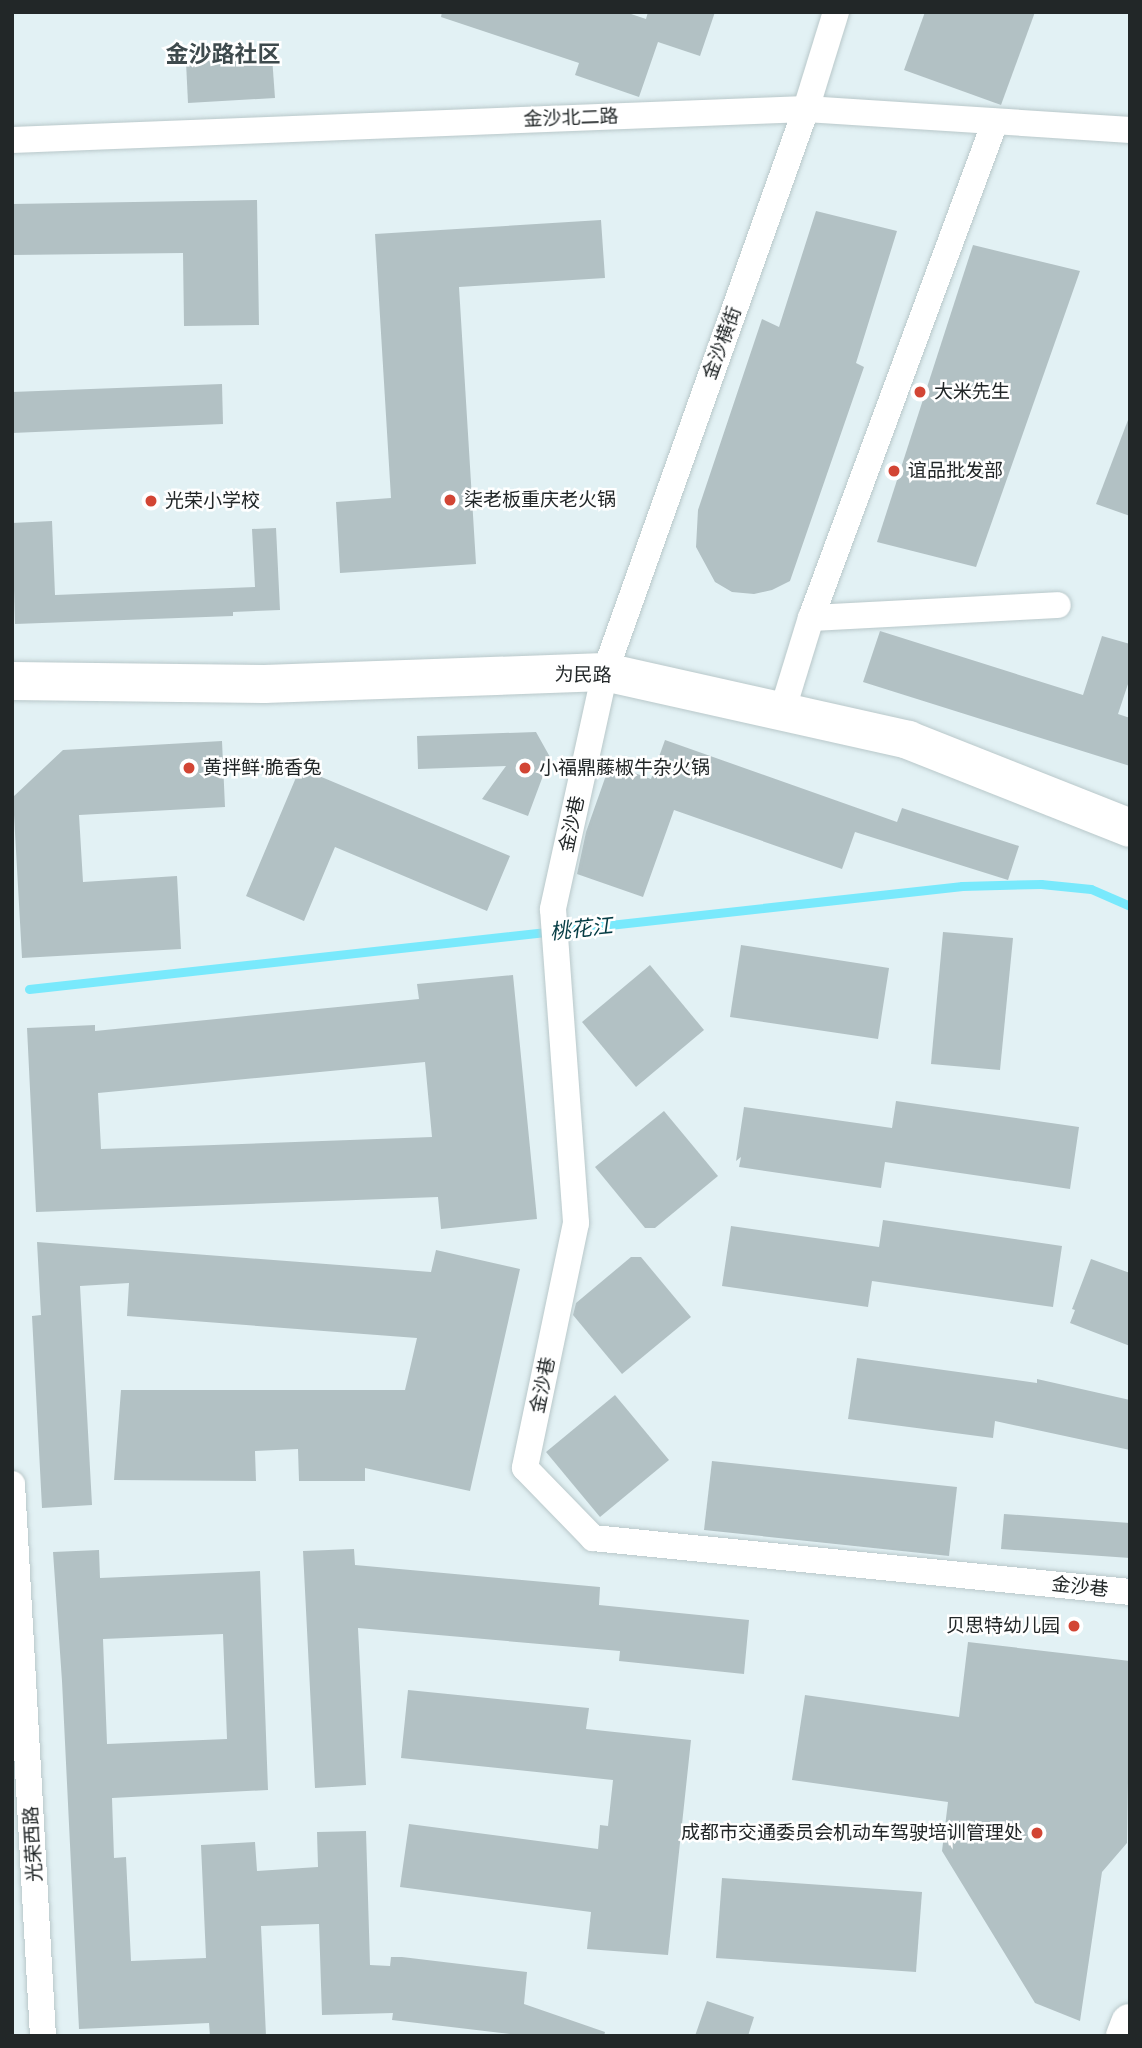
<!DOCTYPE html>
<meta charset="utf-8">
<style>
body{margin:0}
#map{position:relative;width:1142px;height:2048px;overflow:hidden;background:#e2f1f4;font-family:"Noto Serif","Noto Sans SC",serif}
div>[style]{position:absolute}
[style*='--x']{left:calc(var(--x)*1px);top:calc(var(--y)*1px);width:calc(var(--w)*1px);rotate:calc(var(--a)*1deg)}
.stream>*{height:9px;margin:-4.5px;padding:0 4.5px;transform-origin:4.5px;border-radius:4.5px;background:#79e9fc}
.building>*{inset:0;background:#b2c1c4}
.roads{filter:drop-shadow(0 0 2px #b9c8ca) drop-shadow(0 0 2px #b9c8ca)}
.street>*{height:26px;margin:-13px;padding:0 13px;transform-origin:13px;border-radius:13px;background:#fff}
.secondary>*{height:38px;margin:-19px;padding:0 19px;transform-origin:19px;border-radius:19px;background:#fff}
.dots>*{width:19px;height:19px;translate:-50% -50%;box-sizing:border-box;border:4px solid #fff;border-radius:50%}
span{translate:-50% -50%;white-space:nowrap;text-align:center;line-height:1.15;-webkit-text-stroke:5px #fff;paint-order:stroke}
.street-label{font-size:19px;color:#222728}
.poi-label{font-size:19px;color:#222728}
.left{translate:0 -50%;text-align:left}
.right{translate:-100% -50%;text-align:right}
.water-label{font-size:21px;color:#053c44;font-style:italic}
.quarter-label{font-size:23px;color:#3e4a4d;font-weight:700}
.frame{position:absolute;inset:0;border:14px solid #222728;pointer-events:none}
</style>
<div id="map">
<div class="stream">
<div style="--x:29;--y:989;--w:939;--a:-6.3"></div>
<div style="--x:962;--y:886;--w:79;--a:-1.5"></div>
<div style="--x:1041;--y:884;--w:50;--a:5.7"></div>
<div style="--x:1091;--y:889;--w:43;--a:23.6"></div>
</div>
<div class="building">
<div style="clip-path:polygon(442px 12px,625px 12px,646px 19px,648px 12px,715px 12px,700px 56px,658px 42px,639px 97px,575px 75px,579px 63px,441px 17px)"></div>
<div style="clip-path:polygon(925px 12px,1035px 12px,1001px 105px,904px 70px)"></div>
<div style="clip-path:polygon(272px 57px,275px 98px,188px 103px,186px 62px)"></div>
<div style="clip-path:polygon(257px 200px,259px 325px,184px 326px,183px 253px,12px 255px,12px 204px)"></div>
<div style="clip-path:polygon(816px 211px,897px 231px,856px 363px,864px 367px,790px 581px,772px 590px,754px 594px,732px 592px,715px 582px,696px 547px,698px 510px,762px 319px,779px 327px)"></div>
<div style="clip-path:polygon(601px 220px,605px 278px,459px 287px,476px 564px,340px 573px,336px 502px,391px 498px,375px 234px)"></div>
<div style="clip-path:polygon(973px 245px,1080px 271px,976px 567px,877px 542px)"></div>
<div style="clip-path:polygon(222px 384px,223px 424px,12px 433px,12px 392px)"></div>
<div style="clip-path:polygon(1128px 420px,1130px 421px,1130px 516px,1096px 504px)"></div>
<div style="clip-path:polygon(52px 521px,55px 595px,255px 587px,252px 529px,276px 528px,280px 610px,233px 612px,233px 616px,15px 624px,12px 523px)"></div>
<div style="clip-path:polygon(880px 631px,1083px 695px,1102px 636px,1130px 644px,1130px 678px,1118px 714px,1130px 718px,1130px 766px,863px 682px)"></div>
<div style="clip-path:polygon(536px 732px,550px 757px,528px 816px,482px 799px,506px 766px,418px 769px,417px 736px)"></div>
<div style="clip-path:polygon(665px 740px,897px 822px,902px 808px,1019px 846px,1008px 880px,855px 832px,842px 869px,674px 810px,643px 897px,577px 874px,586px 832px,610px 764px,651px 779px)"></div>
<div style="clip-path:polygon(222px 741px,225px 807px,79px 815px,83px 882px,177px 876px,181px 949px,22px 958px,13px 797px,63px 750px)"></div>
<div style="clip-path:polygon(300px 768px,510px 856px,487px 911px,335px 847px,304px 921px,246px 896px)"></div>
<div style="clip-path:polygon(943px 932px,1013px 938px,1000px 1070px,931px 1064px)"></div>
<div style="clip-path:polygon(741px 945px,889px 968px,878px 1039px,730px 1017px)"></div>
<div style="clip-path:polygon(650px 965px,704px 1030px,636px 1087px,582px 1022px)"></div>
<div style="clip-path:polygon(evenodd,513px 975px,537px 1219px,441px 1229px,438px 1197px,36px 1212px,27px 1028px,95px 1025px,95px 1031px,419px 999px,417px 984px,513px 975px,425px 1062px,432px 1137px,101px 1149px,98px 1093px,425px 1062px)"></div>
<div style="clip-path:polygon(896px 1101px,1079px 1127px,1070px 1189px,885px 1162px,881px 1188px,739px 1167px,741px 1157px,736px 1161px,744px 1107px,892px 1128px)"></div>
<div style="clip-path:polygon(664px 1111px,718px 1176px,655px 1228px,645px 1228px,595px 1167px)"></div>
<div style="clip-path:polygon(883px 1220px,1062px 1246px,1053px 1307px,872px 1281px,868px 1307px,722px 1286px,731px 1226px,879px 1247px)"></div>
<div style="clip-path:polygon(37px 1242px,431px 1272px,436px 1250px,520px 1269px,470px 1491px,365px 1468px,365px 1481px,299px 1481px,298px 1449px,255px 1451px,256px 1481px,114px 1480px,121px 1390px,405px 1390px,417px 1338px,127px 1316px,129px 1283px,80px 1286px,92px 1505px,42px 1508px,32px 1316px,41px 1315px)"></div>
<div style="clip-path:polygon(631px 1257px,641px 1257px,691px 1317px,622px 1374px,573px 1315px,576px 1303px)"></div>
<div style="clip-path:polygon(1091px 1259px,1130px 1273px,1130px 1346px,1070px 1323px,1075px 1310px,1072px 1309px)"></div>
<div style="clip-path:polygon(857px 1358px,1037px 1383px,1037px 1379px,1130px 1400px,1130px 1450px,995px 1421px,993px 1438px,848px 1419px)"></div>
<div style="clip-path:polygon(615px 1395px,669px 1460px,600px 1517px,546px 1452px)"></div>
<div style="clip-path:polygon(712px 1461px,957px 1487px,949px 1556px,704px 1530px)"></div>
<div style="clip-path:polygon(1004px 1514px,1130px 1523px,1130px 1558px,1001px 1549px)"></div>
<div style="clip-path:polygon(354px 1549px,355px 1565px,600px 1587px,599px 1605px,749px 1620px,744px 1674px,619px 1661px,620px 1651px,358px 1628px,366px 1785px,315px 1788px,303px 1551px)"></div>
<div style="clip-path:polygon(evenodd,99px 1550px,100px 1578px,260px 1571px,268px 1790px,112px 1798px,114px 1858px,126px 1857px,131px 1961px,206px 1958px,201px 1845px,255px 1842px,257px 1871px,318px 1867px,317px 1832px,366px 1831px,370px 1965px,390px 1966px,391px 1957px,402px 1957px,527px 1972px,524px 2004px,605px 2032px,604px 2036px,528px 2036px,392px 2020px,393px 2013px,322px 2015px,319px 1924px,261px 1926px,266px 2036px,210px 2036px,209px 2023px,79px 2029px,62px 1681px,53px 1552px,99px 1550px,223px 1634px,227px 1739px,107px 1744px,103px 1639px,223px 1634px)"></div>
<div style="clip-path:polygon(968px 1642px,1130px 1661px,1127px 1843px,1102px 1872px,1080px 2021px,1035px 2003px,942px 1851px,948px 1802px,792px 1780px,805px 1695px,959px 1717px)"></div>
<div style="clip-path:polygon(408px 1690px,589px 1708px,586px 1729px,691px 1740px,668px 1955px,587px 1949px,591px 1912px,400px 1887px,409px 1824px,598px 1849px,600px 1825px,608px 1826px,613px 1780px,401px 1758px)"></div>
<div style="clip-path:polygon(722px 1878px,922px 1892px,916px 1972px,716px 1958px)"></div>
<div style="clip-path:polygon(707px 2001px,754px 2017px,748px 2036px,695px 2036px)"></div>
</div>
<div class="roads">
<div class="street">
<div style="--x:836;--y:12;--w:102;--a:107.2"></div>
<div style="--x:806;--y:109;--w:598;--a:109.65"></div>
<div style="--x:605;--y:672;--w:243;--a:102.4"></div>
<div style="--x:553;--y:909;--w:315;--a:85.8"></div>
<div style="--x:576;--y:1223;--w:250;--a:101.8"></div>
<div style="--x:525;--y:1468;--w:98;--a:45.8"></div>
<div style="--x:593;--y:1538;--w:540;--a:5.74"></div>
<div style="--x:12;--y:140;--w:795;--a:-2.24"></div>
<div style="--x:806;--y:109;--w:325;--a:3.7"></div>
<div style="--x:811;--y:618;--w:529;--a:-69.65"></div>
<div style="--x:782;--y:712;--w:98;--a:-72.9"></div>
<div style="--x:811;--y:618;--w:247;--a:-3"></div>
<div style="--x:12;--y:1484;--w:553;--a:86.79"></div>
</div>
<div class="secondary">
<div style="--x:12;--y:681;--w:252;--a:0.7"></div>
<div style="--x:264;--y:684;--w:341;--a:-2"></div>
<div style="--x:605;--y:672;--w:311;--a:12.6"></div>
<div style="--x:908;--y:740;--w:239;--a:21.6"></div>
<div style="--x:1125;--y:2036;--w:14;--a:-69"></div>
</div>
</div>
<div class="dots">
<div style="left:920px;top:392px;background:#d24534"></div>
<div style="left:894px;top:471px;background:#d24534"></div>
<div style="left:450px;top:500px;background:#d24534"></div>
<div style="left:151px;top:501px;background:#d24534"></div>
<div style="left:189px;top:768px;background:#d24534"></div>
<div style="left:525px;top:768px;background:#d24534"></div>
<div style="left:1074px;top:1626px;background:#d24534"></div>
<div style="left:1037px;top:1833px;background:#d24534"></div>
</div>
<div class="street-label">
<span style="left:571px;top:118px;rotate:-2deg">金沙北二路</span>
<span style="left:722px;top:343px;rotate:-70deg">金沙横街</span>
<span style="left:583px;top:675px;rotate:1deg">为民路</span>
<span style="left:572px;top:824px;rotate:-78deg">金沙巷</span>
<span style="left:543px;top:1385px;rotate:-78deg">金沙巷</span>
<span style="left:1080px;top:1587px;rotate:6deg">金沙巷</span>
<span style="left:33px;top:1844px;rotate:-93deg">光荣西路</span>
</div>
<div class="poi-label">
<span class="left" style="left:934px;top:392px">大米先生</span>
<span class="left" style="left:908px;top:471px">谊品批发部</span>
<span class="left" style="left:464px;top:500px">柒老板重庆老火锅</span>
<span class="left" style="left:165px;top:501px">光荣小学校</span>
<span class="left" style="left:203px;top:768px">黄拌鲜·脆香兔</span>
<span class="left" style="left:539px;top:768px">小福鼎藤椒牛杂火锅</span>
<span class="right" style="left:1060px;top:1626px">贝思特幼儿园</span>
<span class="right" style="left:1023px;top:1833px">成都市交通委员会机动车驾驶培训管理处</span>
</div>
<div class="water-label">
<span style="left:581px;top:928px;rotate:-6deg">桃花江</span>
</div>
<div class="quarter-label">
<span style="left:223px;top:53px">金沙路社区</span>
</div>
<div class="frame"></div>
</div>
